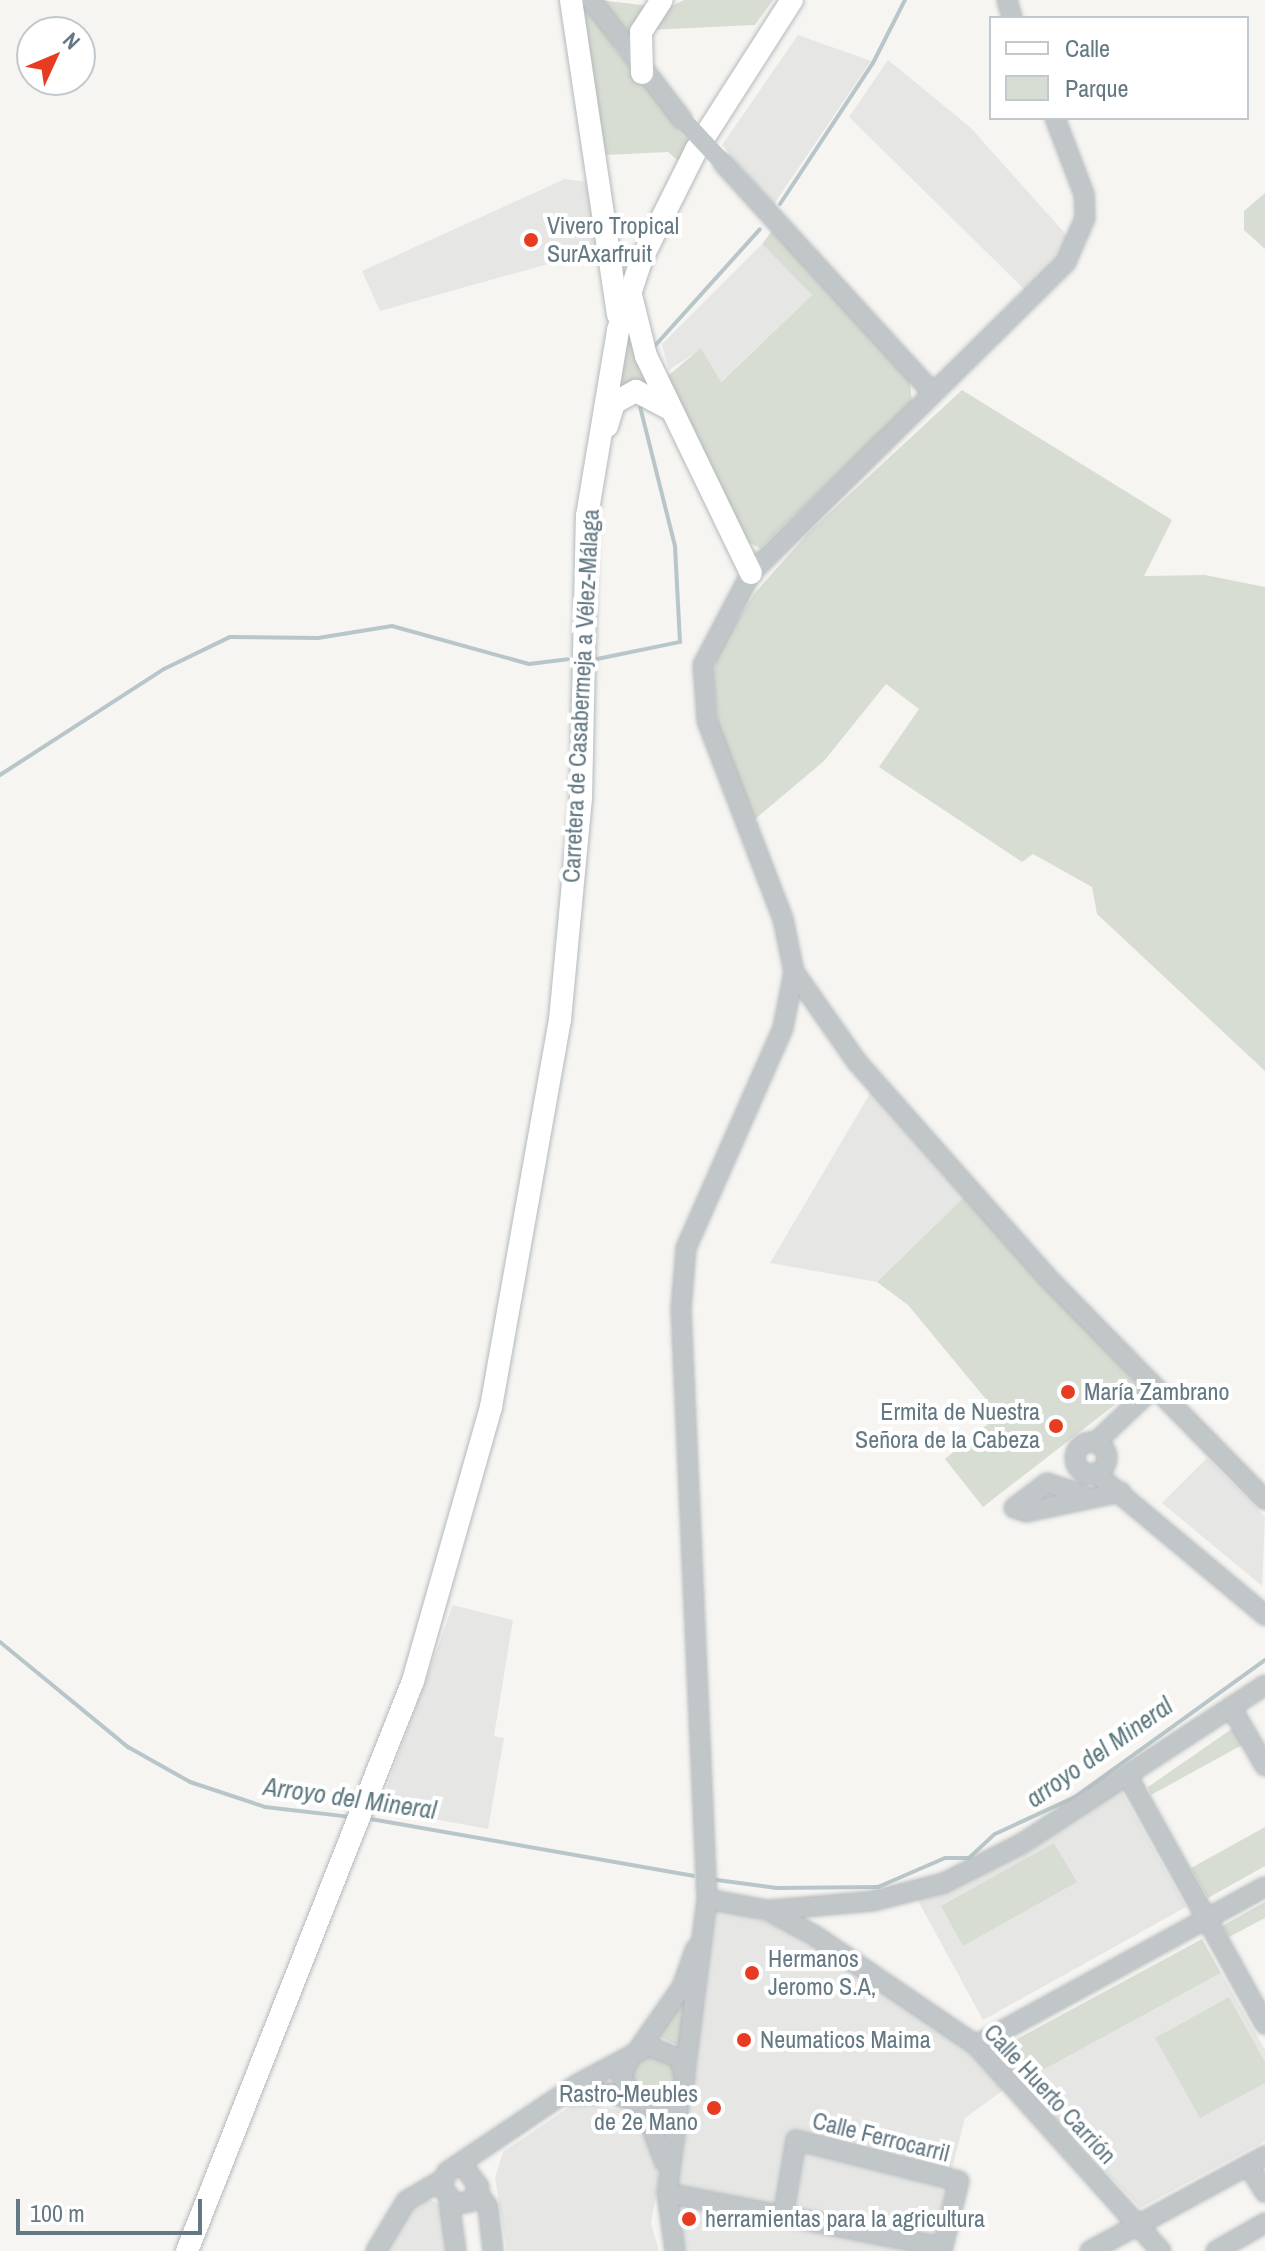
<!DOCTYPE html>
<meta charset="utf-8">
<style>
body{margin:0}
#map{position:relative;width:1265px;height:2251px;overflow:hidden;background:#f6f5f2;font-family:"Archivo Narrow",sans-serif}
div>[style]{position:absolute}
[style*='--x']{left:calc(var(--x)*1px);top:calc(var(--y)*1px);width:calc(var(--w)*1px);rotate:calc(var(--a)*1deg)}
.built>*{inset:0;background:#e6e7e5}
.green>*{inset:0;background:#d8ddd3}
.round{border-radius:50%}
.stream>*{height:4px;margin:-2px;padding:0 2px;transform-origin:2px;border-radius:2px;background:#b8c6c9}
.roads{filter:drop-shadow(0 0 2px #b4b9bc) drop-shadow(0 0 2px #b4b9bc)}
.minor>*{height:18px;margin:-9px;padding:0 9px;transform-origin:9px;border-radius:9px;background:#c1c6c8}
.minor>.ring{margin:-9px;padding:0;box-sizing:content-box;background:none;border:18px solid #c1c6c8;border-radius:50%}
.major>*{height:22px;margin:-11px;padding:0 11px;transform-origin:11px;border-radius:11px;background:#fff}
.minor-bridge>*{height:18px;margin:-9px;padding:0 9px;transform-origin:9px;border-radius:9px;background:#c1c6c8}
.dots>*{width:22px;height:22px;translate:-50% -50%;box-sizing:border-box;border:4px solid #fff;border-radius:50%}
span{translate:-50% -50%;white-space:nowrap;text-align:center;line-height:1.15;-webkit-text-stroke:8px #fff;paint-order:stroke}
.poi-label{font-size:24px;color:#647984}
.left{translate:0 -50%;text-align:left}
.right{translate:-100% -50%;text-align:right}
.street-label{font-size:24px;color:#647984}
.water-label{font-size:26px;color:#5f7b81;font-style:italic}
.legend{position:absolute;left:989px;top:16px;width:260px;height:104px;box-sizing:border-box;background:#fff;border:2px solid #c1c9ce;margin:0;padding:10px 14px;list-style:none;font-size:24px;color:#647984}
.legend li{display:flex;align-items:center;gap:16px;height:40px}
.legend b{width:40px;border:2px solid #c1c9ce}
.north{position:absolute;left:16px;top:16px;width:80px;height:80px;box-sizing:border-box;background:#fff;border:2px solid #c1c9ce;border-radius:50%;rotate:46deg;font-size:22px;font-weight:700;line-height:32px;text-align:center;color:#647984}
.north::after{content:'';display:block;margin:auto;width:28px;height:36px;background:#e73c21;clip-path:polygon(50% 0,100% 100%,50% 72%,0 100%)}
.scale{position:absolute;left:16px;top:2199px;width:186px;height:36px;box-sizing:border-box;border:4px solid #647984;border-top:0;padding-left:10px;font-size:24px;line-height:28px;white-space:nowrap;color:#647984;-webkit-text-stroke:6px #fff;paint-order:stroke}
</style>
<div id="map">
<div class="built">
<div style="clip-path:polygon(798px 35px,871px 61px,774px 204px,722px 145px)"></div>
<div style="clip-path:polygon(888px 60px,970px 127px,1072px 241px,1028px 293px,849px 117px)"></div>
<div style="clip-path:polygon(565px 179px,586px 182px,598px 250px,380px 311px,362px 271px)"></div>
<div style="clip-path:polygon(762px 244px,812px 295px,720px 382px,701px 349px,669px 370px,662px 344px)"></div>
<div style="clip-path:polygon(872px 1090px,966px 1195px,877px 1282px,770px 1263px)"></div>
<div style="clip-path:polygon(1207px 1458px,1265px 1517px,1262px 1586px,1162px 1503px)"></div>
<div style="clip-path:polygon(453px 1605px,513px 1620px,494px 1736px,504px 1738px,488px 1829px,379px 1809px)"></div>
<div style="clip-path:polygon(1120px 1789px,1186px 1907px,983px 2020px,917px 1899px,1027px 1852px)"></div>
<div style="clip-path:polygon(733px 1908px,801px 1937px,975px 2048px,1009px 2086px,965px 2118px,931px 2251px,682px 2251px,675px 2210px,682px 2117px,709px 1919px,715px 1909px)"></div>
<div style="clip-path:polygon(1221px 1973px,1265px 2050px,1265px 2141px,1140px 2208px,1021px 2082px)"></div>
<div style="clip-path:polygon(577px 2102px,627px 2111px,644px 2126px,659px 2178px,651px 2223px,659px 2251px,507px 2251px,495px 2178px,503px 2152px)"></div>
<div style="clip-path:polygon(429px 2199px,446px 2207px,451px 2251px,387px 2251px,410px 2208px)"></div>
</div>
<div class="green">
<div style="clip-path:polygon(575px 0,585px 0,616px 50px,695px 141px,682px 164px,668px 152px,606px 155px)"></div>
<div style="clip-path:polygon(598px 0,651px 6px,636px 53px)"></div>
<div style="clip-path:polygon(684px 0,773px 0,755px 25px,647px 30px,661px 11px)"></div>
<div style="clip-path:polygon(1265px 193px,1265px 249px,1244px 230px,1244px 211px)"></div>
<div style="clip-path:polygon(775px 227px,910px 381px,912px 403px,760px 548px,741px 539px,663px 380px,701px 348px,721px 382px,812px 295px,762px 244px)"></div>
<div style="clip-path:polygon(629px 321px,656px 386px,612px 395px)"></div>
<div style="clip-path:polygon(962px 390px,1172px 520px,1144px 576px,1205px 575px,1265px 587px,1265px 1071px,1097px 914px,1092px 887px,1033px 854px,1022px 862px,879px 767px,919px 709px,886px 684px,824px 761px,754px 820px,718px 726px,713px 672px,722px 644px,755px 593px,809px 532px)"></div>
<div style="clip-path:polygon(966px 1195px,1139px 1386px,983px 1507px,945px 1459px,999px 1415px,908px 1305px,877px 1282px)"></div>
<div style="clip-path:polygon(1233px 1728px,1242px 1745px,1151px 1795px,1148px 1787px)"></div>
<div style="clip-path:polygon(1265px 1827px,1265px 1866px,1208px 1898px,1191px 1868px)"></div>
<div style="clip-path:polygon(1054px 1843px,1077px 1882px,963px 1946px,941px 1906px)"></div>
<div style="clip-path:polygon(1265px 1902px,1265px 1918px,1229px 1937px,1222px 1926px)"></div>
<div style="clip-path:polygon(1202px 1939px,1221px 1973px,1021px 2082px,993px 2052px)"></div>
<div style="clip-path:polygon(688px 1994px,682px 2047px,658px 2036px)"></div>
<div style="clip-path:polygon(1229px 1997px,1265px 2062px,1265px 2083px,1200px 2118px,1155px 2038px)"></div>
<div class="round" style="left:632px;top:2055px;width:44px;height:44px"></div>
</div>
<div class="stream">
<div style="--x:780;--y:204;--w:169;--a:-56.6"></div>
<div style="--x:873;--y:63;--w:71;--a:-63.1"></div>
<div style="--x:652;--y:349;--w:161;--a:-48"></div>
<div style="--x:597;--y:659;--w:85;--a:-11.6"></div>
<div style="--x:680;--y:642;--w:96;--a:-93"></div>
<div style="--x:675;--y:546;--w:143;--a:-104.1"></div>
<div style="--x:0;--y:775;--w:195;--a:-32.9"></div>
<div style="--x:164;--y:669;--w:73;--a:-25.9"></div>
<div style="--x:230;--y:637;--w:88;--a:0.7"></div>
<div style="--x:318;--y:638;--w:75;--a:-9.2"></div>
<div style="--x:392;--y:626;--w:142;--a:15.5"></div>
<div style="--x:529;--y:664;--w:39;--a:-7"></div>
<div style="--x:0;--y:1642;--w:166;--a:39.4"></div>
<div style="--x:128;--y:1747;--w:71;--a:29.4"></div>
<div style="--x:190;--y:1782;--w:79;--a:18.4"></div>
<div style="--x:265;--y:1807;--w:88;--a:6.6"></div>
<div style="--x:365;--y:1818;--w:333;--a:10"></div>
<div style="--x:717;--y:1880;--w:60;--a:7.7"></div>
<div style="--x:776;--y:1888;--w:102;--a:-0.6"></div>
<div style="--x:878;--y:1887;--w:73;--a:-23.4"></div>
<div style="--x:945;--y:1858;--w:24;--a:0"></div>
<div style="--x:969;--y:1858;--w:35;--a:-43"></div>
<div style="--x:995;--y:1834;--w:88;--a:-24.8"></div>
<div style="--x:1075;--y:1797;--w:234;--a:-35.8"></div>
</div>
<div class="roads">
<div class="minor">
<div style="--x:591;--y:0;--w:150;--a:52.6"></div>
<div style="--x:1007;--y:0;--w:19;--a:74"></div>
<div style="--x:723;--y:163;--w:310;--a:47.6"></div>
<div style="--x:794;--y:972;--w:110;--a:55"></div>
<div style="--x:857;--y:1062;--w:286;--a:48.5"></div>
<div style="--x:1046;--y:1276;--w:313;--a:45.6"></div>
<div class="ring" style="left:1075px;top:1442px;width:14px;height:14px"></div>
<div style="--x:1095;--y:1443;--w:81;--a:-43.5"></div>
<div style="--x:1095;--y:1473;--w:222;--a:39.9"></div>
<div style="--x:1084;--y:1495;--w:39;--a:-162"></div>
<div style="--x:1047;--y:1483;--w:41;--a:142.9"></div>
<div style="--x:1014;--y:1508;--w:13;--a:18"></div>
<div style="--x:1026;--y:1512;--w:97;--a:-11.9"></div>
<div style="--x:1231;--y:1707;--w:68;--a:60"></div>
<div style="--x:1127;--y:1775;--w:285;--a:61"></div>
<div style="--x:707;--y:1899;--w:61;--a:10.4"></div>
<div style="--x:767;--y:1910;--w:53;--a:28"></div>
<div style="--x:814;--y:1935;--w:196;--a:34.2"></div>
<div style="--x:976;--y:2045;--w:277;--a:48.1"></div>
<div style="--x:771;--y:1910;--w:102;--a:-5"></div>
<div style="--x:873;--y:1901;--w:73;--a:-14.2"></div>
<div style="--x:944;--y:1883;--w:86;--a:-26.9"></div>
<div style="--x:1021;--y:1844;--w:291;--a:-33.1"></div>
<div style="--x:976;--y:2045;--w:329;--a:-28.7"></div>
<div style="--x:638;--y:2050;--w:77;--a:-55.1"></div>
<div style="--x:682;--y:1987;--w:41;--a:-70.3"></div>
<div style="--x:685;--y:2071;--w:173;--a:-82.7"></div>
<div style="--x:707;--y:1899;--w:591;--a:-92.52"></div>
<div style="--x:681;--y:1309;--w:61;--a:-85.3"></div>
<div style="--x:686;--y:1248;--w:240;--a:-66.2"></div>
<div style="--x:783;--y:1028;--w:57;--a:-78.9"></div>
<div style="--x:794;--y:972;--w:54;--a:-101.7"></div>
<div style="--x:783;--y:919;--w:212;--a:-111"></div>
<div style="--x:707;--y:721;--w:56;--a:-94.1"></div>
<div style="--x:703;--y:665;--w:104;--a:-62.4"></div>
<div style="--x:751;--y:573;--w:443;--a:-44.6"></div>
<div style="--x:1066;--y:262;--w:48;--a:-66.6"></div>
<div style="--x:1085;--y:218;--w:24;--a:-92"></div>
<div style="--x:1084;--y:194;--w:81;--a:-110.9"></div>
<div style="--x:568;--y:2095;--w:43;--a:-2.7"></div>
<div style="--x:611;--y:2093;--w:26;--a:21"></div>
<div style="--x:644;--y:2107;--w:60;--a:69.4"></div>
<div style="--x:1248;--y:2165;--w:32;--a:58"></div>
<div style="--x:464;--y:2167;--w:25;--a:53"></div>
<div style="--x:479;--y:2187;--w:17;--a:121"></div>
<div style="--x:470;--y:2202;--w:14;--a:172"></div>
<div style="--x:456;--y:2204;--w:21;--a:-131"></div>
<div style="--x:442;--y:2188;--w:17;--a:-73"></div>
<div style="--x:447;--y:2172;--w:158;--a:-33.9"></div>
<div style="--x:578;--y:2084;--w:81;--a:-28.2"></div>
<div style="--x:649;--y:2046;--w:32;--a:22"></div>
<div style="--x:679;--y:2058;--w:21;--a:73"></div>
<div style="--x:685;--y:2078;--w:18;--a:106"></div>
<div style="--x:680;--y:2095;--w:20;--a:143"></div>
<div style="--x:664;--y:2107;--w:29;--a:-170"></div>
<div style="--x:635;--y:2102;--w:29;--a:-117"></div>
<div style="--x:622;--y:2076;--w:21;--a:-67"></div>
<div style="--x:478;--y:2193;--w:17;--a:54"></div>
<div style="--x:488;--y:2207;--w:44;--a:83.5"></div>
<div style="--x:667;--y:2193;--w:281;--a:11.1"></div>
<div style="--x:449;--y:2201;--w:50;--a:82"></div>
<div style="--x:783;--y:2217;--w:78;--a:-80.4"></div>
<div style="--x:796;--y:2140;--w:168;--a:14.1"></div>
<div style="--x:959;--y:2181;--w:72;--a:103.7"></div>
<div style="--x:376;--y:2251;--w:58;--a:-59"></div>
<div style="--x:406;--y:2201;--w:42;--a:-30.3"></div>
<div style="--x:675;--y:2251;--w:59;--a:-97.9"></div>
<div style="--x:667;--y:2193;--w:99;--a:-82.4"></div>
<div style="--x:1090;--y:2251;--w:199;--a:-28.5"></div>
<div style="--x:1216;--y:2251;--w:56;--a:-29.7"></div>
</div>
<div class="major">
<div style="--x:571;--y:0;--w:318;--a:81.5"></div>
<div style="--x:642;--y:73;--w:41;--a:-91.4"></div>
<div style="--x:641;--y:32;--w:38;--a:-57"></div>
<div style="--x:632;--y:299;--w:59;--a:76.2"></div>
<div style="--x:646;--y:356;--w:241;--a:64.2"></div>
<div style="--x:607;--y:426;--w:24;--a:-73"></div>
<div style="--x:614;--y:403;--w:25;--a:-29"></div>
<div style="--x:636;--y:391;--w:38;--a:28"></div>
<div style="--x:187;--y:2251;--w:613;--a:-68.37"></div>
<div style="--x:413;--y:1681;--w:285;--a:-74.1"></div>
<div style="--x:491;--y:1407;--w:393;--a:-79.9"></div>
<div style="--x:560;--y:1020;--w:223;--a:-84.6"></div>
<div style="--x:581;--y:798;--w:282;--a:-88.8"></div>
<div style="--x:587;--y:516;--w:189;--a:-80.5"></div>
<div style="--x:618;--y:330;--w:76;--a:-71.6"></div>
<div style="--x:642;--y:258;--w:121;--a:-63.4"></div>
<div style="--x:696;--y:150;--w:178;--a:-57.4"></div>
</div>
</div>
<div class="minor-bridge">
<div style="--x:682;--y:119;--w:60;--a:47"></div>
</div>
<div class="dots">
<div style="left:531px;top:240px;background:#e73c21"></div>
<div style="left:1068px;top:1392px;background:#e73c21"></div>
<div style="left:1056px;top:1426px;background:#e73c21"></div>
<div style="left:752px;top:1973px;background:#e73c21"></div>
<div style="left:744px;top:2040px;background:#e73c21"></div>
<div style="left:714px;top:2108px;background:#e73c21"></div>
<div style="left:689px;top:2219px;background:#e73c21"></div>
</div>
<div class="poi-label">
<span class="left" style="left:547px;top:240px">Vivero Tropical<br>SurAxarfruit</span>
<span class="left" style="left:1084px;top:1392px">María Zambrano</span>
<span class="right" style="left:1040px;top:1426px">Ermita de Nuestra<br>Señora de la Cabeza</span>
<span class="left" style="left:768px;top:1973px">Hermanos<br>Jeromo S.A,</span>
<span class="left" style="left:760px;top:2040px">Neumaticos Maima</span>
<span class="right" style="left:698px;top:2108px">Rastro-Meubles<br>de 2e Mano</span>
<span class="left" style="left:705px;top:2219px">herramientas para la agricultura</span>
</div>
<div class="street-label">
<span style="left:581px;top:696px;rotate:-87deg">Carretera de Casabermeja a Vélez-Málaga</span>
<span style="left:1050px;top:2094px;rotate:47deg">Calle Huerto Carrión</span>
<span style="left:881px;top:2137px;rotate:14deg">Calle Ferrocarril</span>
</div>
<div class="water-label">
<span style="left:1099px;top:1752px;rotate:-35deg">arroyo del Mineral</span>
<span style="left:350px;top:1798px;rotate:8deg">Arroyo del Mineral</span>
</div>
<ul class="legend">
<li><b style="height:10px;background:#fff"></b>Calle</li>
<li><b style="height:22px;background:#d8ddd3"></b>Parque</li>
</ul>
<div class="north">N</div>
<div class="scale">100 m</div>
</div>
